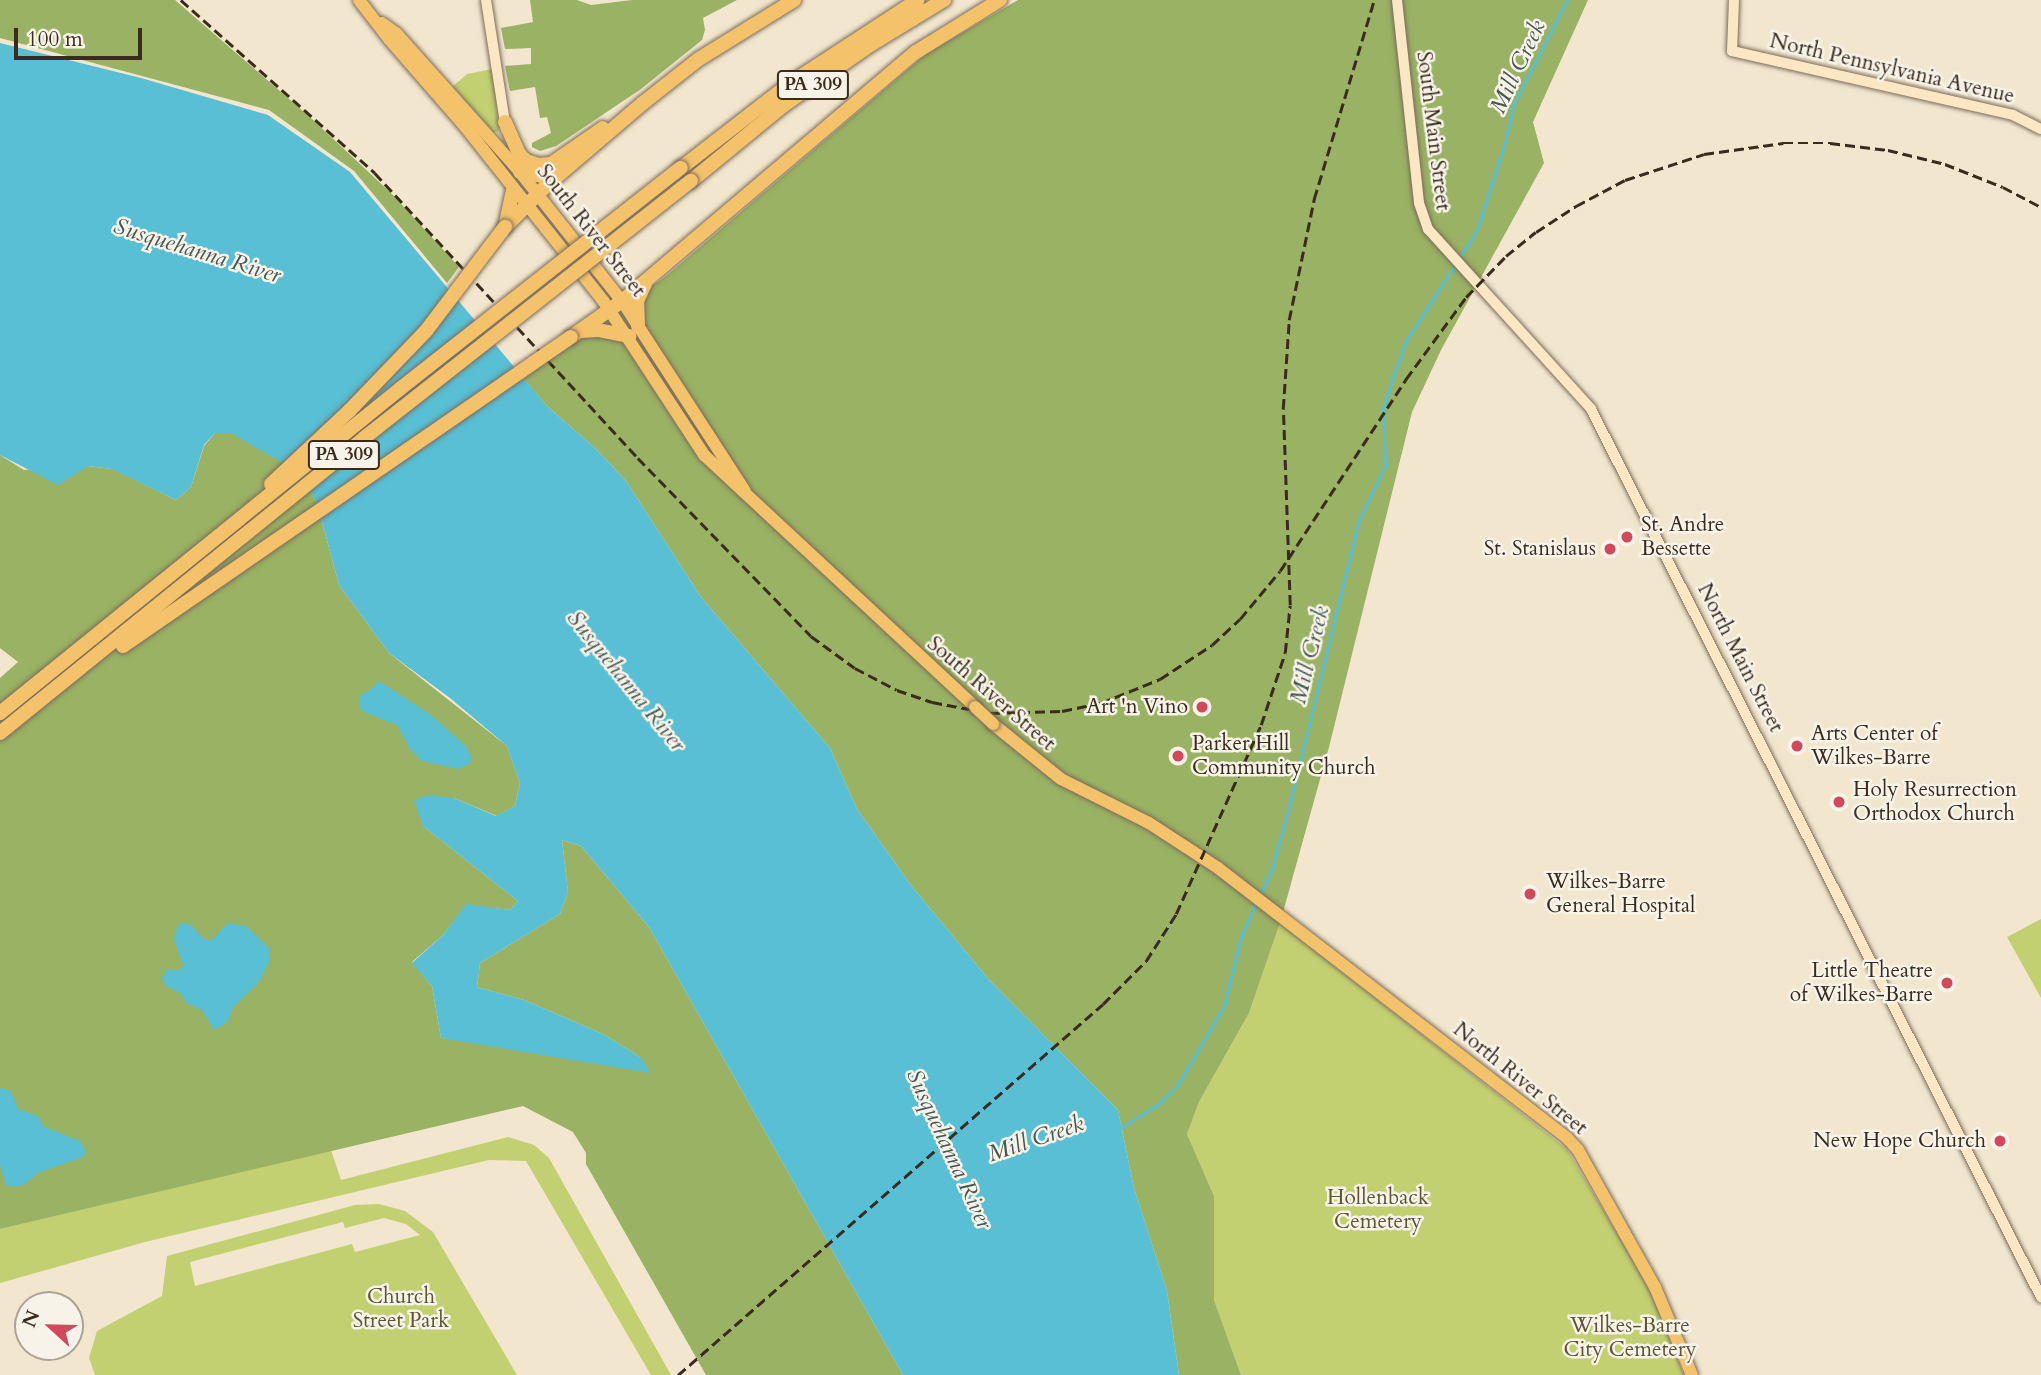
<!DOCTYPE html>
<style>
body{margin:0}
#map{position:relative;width:2041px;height:1375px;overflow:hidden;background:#f2e6ce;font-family:Cardo,serif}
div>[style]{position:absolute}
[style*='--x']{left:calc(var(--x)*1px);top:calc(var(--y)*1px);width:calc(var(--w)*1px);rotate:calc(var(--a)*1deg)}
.green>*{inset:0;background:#c2d071}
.forest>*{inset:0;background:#99b263}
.water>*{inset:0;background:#58bfd5}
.stream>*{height:2.5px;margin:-1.25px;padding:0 1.25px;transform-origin:1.25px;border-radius:1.25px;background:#58bfd5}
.roads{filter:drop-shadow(0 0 2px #7b6c5c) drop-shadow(0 0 2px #7b6c5c)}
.secondary>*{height:10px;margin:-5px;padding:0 5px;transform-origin:5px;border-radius:5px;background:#fbe7c3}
.primary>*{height:12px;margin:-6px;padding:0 6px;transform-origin:6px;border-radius:6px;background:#f4c26a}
.highway>*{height:14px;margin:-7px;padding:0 7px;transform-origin:7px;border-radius:7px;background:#f4c26a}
.rail>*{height:2.5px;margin-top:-1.25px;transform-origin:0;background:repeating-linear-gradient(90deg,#3b2a1e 0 10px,transparent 0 15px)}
.bridges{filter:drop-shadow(0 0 2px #7b6c5c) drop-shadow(0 0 2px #7b6c5c)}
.primary-bridge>*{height:12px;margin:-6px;padding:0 6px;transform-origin:6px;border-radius:6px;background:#f4c26a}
.highway-bridge>*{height:14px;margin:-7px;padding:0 7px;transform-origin:7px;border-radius:7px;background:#f4c26a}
.dots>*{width:19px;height:19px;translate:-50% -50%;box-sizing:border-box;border:4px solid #f7f3e8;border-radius:50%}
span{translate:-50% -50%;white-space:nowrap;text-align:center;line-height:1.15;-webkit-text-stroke:5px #f7f3e8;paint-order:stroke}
.shield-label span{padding:2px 5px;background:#f7f3e8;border:2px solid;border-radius:5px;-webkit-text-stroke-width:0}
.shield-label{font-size:19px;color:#3b2a1e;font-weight:700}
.street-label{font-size:21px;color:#3b2a1e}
.poi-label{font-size:21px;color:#3b2a1e}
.left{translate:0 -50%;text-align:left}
.right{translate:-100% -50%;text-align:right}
.park-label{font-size:21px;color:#5d5433}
.water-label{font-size:23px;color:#445755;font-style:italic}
.north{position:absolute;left:14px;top:1291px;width:70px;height:70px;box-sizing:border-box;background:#f7f3e8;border:2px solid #aca397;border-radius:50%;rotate:292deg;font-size:19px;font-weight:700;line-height:28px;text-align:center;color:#3b2a1e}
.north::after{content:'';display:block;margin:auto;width:24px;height:32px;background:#d1495b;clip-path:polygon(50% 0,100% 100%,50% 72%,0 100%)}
.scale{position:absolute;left:14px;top:28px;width:128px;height:32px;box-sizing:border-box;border:4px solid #3b2a1e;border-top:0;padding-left:9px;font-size:21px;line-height:24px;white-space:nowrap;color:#3b2a1e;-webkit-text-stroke:5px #f7f3e8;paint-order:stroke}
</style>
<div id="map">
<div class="green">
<div style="clip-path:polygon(492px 69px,500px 127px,498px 132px,493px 132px,452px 87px,467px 74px)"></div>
<div style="clip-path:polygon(2041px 919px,2041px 998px,2007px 937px)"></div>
<div style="clip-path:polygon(1280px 923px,1567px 1149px,1650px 1289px,1684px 1375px,1241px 1375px,1214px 1300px,1214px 1196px,1187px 1134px,1199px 1102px,1249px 1013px)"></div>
<div style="clip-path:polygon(508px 1137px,534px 1145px,549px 1158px,671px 1375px,651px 1375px,526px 1161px,489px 1160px,145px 1242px,0 1283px,0 1229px,331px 1150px,341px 1180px)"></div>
<div style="clip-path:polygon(evenodd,379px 1204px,405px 1211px,433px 1232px,517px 1375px,95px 1375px,89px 1358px,97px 1331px,162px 1296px,167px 1256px,355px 1205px,379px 1204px,384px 1218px,406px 1224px,420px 1235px,355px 1252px,352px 1244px,195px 1286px,190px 1262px,343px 1222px,345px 1228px,384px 1218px)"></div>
</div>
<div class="forest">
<div style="clip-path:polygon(0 0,175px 0,312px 119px,393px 195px,459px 267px,447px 283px,354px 171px,269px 110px,0 38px)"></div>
<div style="clip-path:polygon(530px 0,577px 0,591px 5px,632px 0,737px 0,703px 18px,705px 30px,702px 40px,641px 89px,556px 146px,540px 151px,532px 147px,532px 143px,551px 133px,547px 117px,540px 118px,535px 87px,510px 91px,505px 66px,531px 64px,531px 48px,505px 49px,501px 28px,533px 22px)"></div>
<div style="clip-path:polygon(1018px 0,1588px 0,1533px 122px,1544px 163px,1441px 350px,1412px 412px,1329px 747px,1280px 923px,1249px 1013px,1199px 1102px,1187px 1134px,1214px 1196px,1214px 1300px,1241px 1375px,1179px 1375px,1167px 1291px,1134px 1188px,1118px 1110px,990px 981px,910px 884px,857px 809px,830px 748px,701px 597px,626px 481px,596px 449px,547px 406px,523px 378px,579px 340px,666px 276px,926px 54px)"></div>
<div style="clip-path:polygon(231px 432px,300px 472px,317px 503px,339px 585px,389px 653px,507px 746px,520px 783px,515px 806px,497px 816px,454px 798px,423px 826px,518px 901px,510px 910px,466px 905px,443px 935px,412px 962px,432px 986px,441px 1038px,640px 1057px,603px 1034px,524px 1000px,477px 987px,480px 963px,560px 914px,568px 892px,562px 840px,581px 846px,649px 927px,903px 1375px,706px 1375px,586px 1164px,586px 1153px,573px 1132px,523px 1106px,0 1229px,0 678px,18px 662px,0 648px,0 455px,24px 470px,88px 466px,113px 469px,176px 500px,191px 487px,204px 446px,215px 433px)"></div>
</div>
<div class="water">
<div style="clip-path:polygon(0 43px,141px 78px,268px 115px,350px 172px,547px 406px,596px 449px,626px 481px,701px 597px,830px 748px,857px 809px,910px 884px,990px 981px,1118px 1110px,1134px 1188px,1167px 1291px,1179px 1375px,903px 1375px,649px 927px,581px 846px,562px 840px,568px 892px,560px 914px,480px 963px,477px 987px,524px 1000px,603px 1034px,640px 1057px,651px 1073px,441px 1038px,432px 986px,412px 963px,443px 935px,466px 904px,510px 910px,518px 901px,423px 826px,414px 800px,429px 795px,454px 798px,496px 816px,515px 806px,520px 783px,507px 746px,450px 698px,389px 653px,339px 585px,317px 503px,300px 473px,231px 433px,215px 433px,204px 445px,191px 487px,176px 500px,112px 469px,88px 466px,58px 485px,0 455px)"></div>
<div style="clip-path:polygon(379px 681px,431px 715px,466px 746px,472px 758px,469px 764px,458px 769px,422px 761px,410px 749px,397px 725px,366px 713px,359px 707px,360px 695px,369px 691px)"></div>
<div style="clip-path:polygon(183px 922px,192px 926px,204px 939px,212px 940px,228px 923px,246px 926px,269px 948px,270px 960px,259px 982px,233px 1007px,227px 1023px,214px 1030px,202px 1010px,186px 1003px,180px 993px,166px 986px,162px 978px,166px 970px,180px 970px,183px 965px,174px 939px,177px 927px)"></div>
<div style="clip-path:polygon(3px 1088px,11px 1092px,18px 1109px,38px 1116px,43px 1126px,80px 1141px,86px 1152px,83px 1157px,40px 1172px,23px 1185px,14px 1187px,6px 1185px,0 1165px,0 1089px)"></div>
</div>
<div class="stream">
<div style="--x:1460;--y:257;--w:32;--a:-58"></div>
<div style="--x:1477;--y:230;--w:92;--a:-72.3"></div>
<div style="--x:1505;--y:142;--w:39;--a:-77"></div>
<div style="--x:1514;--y:104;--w:117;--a:-63"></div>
<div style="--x:1261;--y:894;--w:25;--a:-67"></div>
<div style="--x:1271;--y:871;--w:58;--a:-74.1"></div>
<div style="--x:1287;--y:815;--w:304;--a:-76.3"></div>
<div style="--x:1359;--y:520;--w:60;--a:-64.3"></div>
<div style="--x:1385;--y:466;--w:57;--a:-92"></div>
<div style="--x:1383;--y:409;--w:30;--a:-73"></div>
<div style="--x:1392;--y:380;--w:41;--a:-70.3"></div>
<div style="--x:1406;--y:341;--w:93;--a:-57.3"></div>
<div style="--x:1119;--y:1129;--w:49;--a:-32.4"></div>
<div style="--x:1160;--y:1103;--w:28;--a:-46"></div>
<div style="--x:1179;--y:1083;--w:89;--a:-59.7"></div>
<div style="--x:1224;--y:1006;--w:71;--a:-76.2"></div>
<div style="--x:1241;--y:937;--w:37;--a:-66"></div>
</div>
<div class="roads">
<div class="secondary">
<div style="--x:486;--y:0;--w:131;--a:81.2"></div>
<div style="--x:1397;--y:0;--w:204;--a:83.8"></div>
<div style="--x:1419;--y:203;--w:28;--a:71"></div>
<div style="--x:1428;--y:229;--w:243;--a:47.8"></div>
<div style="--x:1591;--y:409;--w:996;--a:63.13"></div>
<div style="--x:1734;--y:0;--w:51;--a:92.2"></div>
<div style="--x:1732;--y:51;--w:288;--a:12.8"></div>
<div style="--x:2013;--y:115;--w:31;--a:27"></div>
</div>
<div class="primary">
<div style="--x:359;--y:0;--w:49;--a:52.4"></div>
<div style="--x:389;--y:39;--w:113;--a:49"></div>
<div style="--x:463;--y:124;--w:227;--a:51.6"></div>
<div style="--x:604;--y:302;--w:183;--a:56.8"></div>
<div style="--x:704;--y:455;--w:370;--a:42.9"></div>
<div style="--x:382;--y:23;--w:17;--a:36"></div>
<div style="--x:396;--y:33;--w:180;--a:48.2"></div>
<div style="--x:516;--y:167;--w:171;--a:51.7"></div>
<div style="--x:622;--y:301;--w:226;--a:57.1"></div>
<div style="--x:993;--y:724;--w:87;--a:39"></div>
<div style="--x:1061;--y:779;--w:98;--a:26.6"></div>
<div style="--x:1149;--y:823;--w:82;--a:33.1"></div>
<div style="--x:1218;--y:868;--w:441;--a:37.7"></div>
<div style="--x:1567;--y:1138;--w:16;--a:47"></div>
<div style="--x:1578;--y:1150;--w:157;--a:60.7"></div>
<div style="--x:1655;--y:1287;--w:95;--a:67.2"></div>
</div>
<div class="highway">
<div style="--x:505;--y:122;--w:35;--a:66"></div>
<div style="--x:519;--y:154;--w:10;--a:45"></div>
<div style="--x:526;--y:161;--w:13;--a:18"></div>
<div style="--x:538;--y:165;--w:13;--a:-4"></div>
<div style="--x:551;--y:164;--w:63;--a:-34.7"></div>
<div style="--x:681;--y:168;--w:140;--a:-37.8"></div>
<div style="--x:792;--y:82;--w:150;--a:-33.1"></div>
<div style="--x:520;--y:172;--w:22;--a:10"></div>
<div style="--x:542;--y:176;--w:19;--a:-32"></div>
<div style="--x:691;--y:181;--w:120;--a:-39.3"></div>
<div style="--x:784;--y:105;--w:105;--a:-34.9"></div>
<div style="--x:870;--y:45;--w:87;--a:-31.3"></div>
<div style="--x:506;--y:223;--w:34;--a:-78"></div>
<div style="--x:505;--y:227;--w:59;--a:-45"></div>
<div style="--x:547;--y:185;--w:126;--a:-40.5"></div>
<div style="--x:643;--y:103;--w:71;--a:-38.2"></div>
<div style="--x:699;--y:59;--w:112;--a:-31.8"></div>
<div style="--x:638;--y:326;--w:25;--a:-92"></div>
<div style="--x:637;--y:301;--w:19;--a:-65"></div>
<div style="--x:580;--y:331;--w:18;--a:-3"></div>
<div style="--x:598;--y:330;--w:32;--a:11"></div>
<div style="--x:571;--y:337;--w:62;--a:-35.2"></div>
<div style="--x:622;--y:301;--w:385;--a:-40.3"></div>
<div style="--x:916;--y:52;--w:99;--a:-31.8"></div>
</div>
</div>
<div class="rail">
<div style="--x:181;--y:0;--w:260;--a:41.7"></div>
<div style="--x:375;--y:173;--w:388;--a:47.3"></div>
<div style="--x:638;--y:458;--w:248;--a:45.8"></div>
<div style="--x:811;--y:636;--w:54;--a:36"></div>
<div style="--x:855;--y:668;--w:47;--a:27.6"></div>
<div style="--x:897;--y:690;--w:37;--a:19"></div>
<div style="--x:932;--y:702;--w:59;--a:10.7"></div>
<div style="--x:990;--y:713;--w:72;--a:-1.6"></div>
<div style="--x:1062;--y:711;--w:40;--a:-12"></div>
<div style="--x:1101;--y:703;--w:64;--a:-22.1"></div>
<div style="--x:1160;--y:679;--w:62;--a:-33.2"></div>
<div style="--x:1212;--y:645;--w:38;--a:-43"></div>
<div style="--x:1240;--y:619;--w:62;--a:-50.2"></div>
<div style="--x:1280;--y:571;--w:230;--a:-56.7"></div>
<div style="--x:1406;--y:379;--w:102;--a:-53.8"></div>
<div style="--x:1466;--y:297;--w:57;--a:-45.7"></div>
<div style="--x:1506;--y:256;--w:38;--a:-39"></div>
<div style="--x:1536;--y:232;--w:48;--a:-33"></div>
<div style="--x:1576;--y:206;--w:55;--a:-28"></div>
<div style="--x:1625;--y:180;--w:83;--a:-18.2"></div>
<div style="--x:1704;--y:154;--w:80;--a:-7.9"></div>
<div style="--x:1783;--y:143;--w:47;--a:0"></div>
<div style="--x:1830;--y:143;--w:58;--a:6.9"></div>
<div style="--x:1888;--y:150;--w:59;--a:13.8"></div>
<div style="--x:1945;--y:164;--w:62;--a:21.6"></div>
<div style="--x:2003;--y:187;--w:43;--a:27.8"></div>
<div style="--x:678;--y:1375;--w:564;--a:-41.12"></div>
<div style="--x:1103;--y:1004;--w:61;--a:-45"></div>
<div style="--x:1146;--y:961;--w:56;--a:-57.4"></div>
<div style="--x:1176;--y:914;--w:207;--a:-65.8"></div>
<div style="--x:1261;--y:725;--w:76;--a:-71.6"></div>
<div style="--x:1285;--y:653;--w:48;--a:-84.1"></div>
<div style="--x:1290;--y:605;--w:196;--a:-92"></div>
<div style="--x:1283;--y:409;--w:89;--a:-86.1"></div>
<div style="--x:1289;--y:320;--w:124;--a:-78.3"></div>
<div style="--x:1314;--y:199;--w:208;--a:-73.2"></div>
</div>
<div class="bridges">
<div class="primary-bridge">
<div style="--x:975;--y:707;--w:25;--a:43"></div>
</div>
<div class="highway-bridge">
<div style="--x:271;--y:484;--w:107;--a:-43.1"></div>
<div style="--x:349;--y:411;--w:111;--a:-46.1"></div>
<div style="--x:426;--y:331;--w:131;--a:-52.8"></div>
<div style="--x:123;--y:646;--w:544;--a:-34.6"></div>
<div style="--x:0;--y:713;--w:516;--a:-39.02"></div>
<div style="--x:401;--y:388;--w:356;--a:-38.2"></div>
<div style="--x:0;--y:733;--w:469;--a:-39"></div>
<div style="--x:364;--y:438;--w:416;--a:-38.2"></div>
</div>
</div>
<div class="dots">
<div style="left:1627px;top:537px;background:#d1495b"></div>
<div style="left:1610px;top:549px;background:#d1495b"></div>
<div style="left:1202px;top:707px;background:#d1495b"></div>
<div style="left:1797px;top:746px;background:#d1495b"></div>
<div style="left:1178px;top:756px;background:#d1495b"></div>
<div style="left:1839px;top:802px;background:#d1495b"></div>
<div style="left:1530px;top:894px;background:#d1495b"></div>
<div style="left:1947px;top:983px;background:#d1495b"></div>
<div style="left:2000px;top:1141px;background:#d1495b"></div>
</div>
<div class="shield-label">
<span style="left:813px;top:85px">PA 309</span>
<span style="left:344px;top:455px">PA 309</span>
</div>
<div class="street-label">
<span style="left:1892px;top:69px;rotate:13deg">North Pennsylvania Avenue</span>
<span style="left:1433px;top:131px;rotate:83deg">South Main Street</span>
<span style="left:591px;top:231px;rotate:52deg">South River Street</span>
<span style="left:1740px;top:658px;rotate:63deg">North Main Street</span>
<span style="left:991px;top:694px;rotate:41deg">South River Street</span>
<span style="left:1520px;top:1079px;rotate:39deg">North River Street</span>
</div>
<div class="poi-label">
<span class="left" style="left:1641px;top:537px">St. Andre<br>Bessette</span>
<span class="right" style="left:1596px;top:549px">St. Stanislaus</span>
<span class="right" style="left:1188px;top:707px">Art 'n Vino</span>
<span class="left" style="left:1811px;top:746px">Arts Center of<br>Wilkes-Barre</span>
<span class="left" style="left:1192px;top:756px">Parker Hill<br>Community Church</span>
<span class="left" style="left:1853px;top:802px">Holy Resurrection<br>Orthodox Church</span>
<span class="left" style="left:1546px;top:894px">Wilkes-Barre<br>General Hospital</span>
<span class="right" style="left:1933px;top:983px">Little Theatre<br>of Wilkes-Barre</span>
<span class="right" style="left:1986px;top:1141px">New Hope Church</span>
</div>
<div class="park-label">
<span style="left:1378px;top:1210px">Hollenback<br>Cemetery</span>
<span style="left:401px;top:1309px">Church<br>Street Park</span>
<span style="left:1630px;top:1338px">Wilkes-Barre<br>City Cemetery</span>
</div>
<div class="water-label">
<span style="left:1518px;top:67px;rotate:-65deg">Mill Creek</span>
<span style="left:197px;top:251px;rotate:17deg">Susquehanna River</span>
<span style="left:1310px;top:655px;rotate:-76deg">Mill Creek</span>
<span style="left:626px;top:681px;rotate:51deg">Susquehanna River</span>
<span style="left:1036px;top:1139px;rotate:-19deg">Mill Creek</span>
<span style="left:949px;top:1149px;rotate:65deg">Susquehanna River</span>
</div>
<div class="north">N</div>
<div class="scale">100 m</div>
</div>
